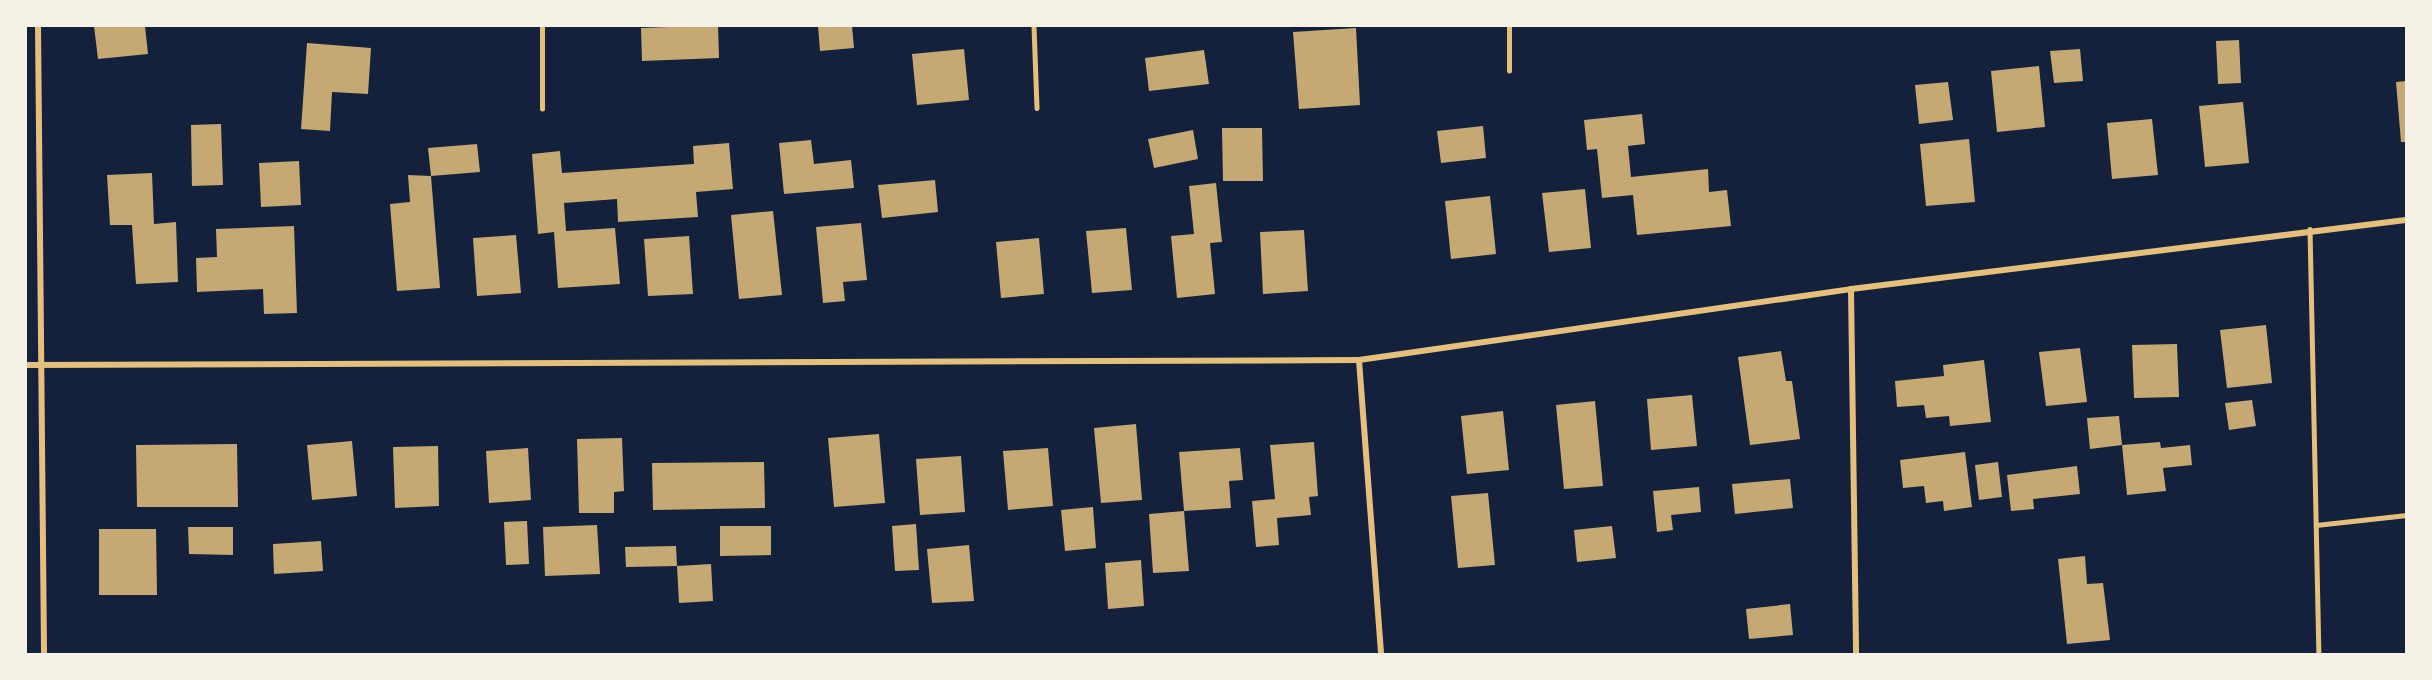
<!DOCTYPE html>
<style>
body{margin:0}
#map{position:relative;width:2432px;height:680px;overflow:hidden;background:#14213d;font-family:Raleway,sans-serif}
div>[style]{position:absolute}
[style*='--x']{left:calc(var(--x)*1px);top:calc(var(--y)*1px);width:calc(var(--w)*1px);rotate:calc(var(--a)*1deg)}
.building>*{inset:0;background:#c6a872}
.service>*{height:4.5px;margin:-2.25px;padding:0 2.25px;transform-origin:2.25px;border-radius:2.25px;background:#e5c07b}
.minor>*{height:6px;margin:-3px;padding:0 3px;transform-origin:3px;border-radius:3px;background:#e5c07b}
span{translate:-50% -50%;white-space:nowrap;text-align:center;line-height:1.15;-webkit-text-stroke:4.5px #f6f1e7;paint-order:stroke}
.frame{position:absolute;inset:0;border:27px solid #f6f1e7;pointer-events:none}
</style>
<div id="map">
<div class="building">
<div style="clip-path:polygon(94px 26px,145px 26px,148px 54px,98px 59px)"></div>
<div style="clip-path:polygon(697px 26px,718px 26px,719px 58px,642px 61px,641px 28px)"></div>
<div style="clip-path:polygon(818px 26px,852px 26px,854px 48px,820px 51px)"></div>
<div style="clip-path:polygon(1356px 28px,1360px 105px,1299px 109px,1293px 32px)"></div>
<div style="clip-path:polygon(2239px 40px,2241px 83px,2218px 84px,2216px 41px)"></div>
<div style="clip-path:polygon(307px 43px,371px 48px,368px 94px,332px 92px,330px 131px,301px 129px)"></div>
<div style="clip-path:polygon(964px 49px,969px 100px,917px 105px,912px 54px)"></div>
<div style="clip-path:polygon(2080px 49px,2083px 81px,2054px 83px,2050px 51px)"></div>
<div style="clip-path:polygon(1204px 50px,1209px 84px,1149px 91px,1145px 58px)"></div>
<div style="clip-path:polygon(2039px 66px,2045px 127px,1997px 132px,1991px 71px)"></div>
<div style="clip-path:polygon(2406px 81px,2406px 142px,2401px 142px,2396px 82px)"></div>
<div style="clip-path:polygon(1948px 82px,1953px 120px,1919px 124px,1915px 85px)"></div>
<div style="clip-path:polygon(2243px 102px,2249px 163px,2205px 167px,2199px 106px)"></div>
<div style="clip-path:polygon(1642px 114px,1645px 144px,1628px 146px,1631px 177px,1708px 169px,1709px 192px,1727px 190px,1731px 226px,1637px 235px,1633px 195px,1602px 198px,1597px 149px,1587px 150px,1584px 120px)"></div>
<div style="clip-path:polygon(2152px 119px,2158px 175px,2112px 179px,2107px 123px)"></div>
<div style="clip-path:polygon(221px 124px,223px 185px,192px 186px,191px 125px)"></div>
<div style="clip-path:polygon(1483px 126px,1486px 158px,1441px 163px,1437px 131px)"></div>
<div style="clip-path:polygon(1222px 128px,1262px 128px,1263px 181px,1223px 181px)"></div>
<div style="clip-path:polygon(1193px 130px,1198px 159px,1154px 168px,1148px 139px)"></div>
<div style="clip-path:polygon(1969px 139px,1975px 202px,1926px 206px,1920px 144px)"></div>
<div style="clip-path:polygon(811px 140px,814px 164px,851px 160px,854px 188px,784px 194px,779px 143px)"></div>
<div style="clip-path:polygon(729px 143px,733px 189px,696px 192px,698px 217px,618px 222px,617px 199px,564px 203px,566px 231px,615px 228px,620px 284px,558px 288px,554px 232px,538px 234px,532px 154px,560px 151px,562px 173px,694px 164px,693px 146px)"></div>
<div style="clip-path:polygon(477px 144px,480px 172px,431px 176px,428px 148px)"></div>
<div style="clip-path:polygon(299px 161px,301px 205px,261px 207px,259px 163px)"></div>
<div style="clip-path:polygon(152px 173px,154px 224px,176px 222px,178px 282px,136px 284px,132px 225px,110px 225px,107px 175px)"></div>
<div style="clip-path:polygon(408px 175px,431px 176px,440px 288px,397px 291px,390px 204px,410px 202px)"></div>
<div style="clip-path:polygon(935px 180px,938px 212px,882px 218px,878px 185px)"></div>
<div style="clip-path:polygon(1216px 183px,1222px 242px,1210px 243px,1215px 294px,1177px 298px,1171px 236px,1194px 234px,1189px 186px)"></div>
<div style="clip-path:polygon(1585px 189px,1591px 248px,1549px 252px,1542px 193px)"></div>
<div style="clip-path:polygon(1490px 196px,1496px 254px,1451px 259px,1445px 201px)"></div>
<div style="clip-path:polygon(773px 211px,782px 295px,739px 299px,731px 215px)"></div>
<div style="clip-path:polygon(861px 223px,867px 280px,843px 282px,845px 301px,823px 303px,816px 227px)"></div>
<div style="clip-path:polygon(294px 226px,297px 313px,264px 314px,263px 289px,197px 292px,196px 258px,217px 257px,216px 229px)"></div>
<div style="clip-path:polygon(1126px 228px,1132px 290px,1092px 293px,1086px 231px)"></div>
<div style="clip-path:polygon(1304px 230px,1308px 291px,1263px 294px,1260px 232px)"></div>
<div style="clip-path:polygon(516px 235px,521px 293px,477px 296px,473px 238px)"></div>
<div style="clip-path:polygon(689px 236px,693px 294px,648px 296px,644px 239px)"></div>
<div style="clip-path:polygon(1039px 238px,1044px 294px,1001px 298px,996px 242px)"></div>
<div style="clip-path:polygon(2266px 325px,2272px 383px,2227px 388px,2220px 330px)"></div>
<div style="clip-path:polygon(2177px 344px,2179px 397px,2134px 398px,2132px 345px)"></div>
<div style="clip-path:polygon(2080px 348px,2087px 402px,2046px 406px,2039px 352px)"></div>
<div style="clip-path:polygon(1781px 351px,1786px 381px,1792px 381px,1800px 439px,1750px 445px,1738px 357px)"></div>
<div style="clip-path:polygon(1984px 360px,1991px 422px,1950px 426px,1949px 416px,1926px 418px,1924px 405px,1897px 407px,1895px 381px,1944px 376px,1943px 365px)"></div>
<div style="clip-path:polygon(1692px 395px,1697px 446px,1651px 450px,1647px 399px)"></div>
<div style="clip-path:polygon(2252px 400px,2256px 426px,2229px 430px,2225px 403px)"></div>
<div style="clip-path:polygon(1595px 401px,1603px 486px,1564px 489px,1556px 405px)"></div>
<div style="clip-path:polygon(1503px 411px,1509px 470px,1467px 474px,1461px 416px)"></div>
<div style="clip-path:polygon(2119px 416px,2122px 445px,2090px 449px,2087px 418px)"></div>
<div style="clip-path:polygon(1136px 424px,1142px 500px,1101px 503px,1094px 428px)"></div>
<div style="clip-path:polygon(879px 434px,885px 503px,834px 507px,828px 438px)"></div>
<div style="clip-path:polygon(622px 438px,624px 491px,614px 492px,614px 513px,579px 513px,577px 439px)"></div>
<div style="clip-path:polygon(352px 441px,357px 496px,312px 500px,307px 445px)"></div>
<div style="clip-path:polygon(1314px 442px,1318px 496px,1309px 497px,1311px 515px,1277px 518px,1279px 545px,1256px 547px,1252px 501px,1275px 499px,1270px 445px)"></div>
<div style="clip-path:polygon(2160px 442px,2161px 448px,2190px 445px,2192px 465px,2163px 468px,2166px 491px,2127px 495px,2122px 445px)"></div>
<div style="clip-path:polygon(237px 444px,238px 507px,137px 507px,136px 445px)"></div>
<div style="clip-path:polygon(438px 446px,439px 506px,395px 508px,393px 447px)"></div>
<div style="clip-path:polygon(528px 448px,531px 500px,489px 503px,486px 451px)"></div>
<div style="clip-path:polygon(1048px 448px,1053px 506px,1008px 510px,1003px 451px)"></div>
<div style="clip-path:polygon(1240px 448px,1243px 480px,1229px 481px,1231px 508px,1184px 511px,1179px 452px)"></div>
<div style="clip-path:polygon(1965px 452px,1972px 507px,1944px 511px,1943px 501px,1926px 503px,1924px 486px,1903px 488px,1900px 460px)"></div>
<div style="clip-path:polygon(961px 456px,965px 512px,920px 515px,916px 459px)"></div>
<div style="clip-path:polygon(764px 462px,765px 508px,653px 510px,652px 463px)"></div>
<div style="clip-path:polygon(1998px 462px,2002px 497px,1979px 500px,1975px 465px)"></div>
<div style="clip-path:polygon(2077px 466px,2080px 494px,2033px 499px,2034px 509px,2011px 511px,2007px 475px)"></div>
<div style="clip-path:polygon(1790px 479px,1793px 508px,1735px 514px,1732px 484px)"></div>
<div style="clip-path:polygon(1699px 487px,1701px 512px,1671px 515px,1673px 530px,1657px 532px,1653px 491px)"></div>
<div style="clip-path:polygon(1488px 493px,1495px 565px,1458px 568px,1451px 496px)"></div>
<div style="clip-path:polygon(1093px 507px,1096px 548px,1065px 551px,1061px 510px)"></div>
<div style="clip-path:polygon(1184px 511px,1189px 571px,1153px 573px,1149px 514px)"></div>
<div style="clip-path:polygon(527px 521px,529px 564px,506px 565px,504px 522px)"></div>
<div style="clip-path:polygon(916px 524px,919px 570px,895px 571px,892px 526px)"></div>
<div style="clip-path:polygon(597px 525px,600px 574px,545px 576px,543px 527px)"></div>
<div style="clip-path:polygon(720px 526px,771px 526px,771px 555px,720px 556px)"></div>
<div style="clip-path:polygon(1612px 526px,1616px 558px,1577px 562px,1574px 530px)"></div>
<div style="clip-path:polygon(188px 527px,233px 527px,233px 555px,189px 554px)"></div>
<div style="clip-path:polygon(99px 529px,156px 529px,157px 595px,99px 595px)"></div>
<div style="clip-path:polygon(321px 541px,323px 571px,274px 574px,273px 544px)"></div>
<div style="clip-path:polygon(969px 545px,974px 601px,932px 603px,927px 549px)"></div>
<div style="clip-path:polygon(676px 546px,677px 566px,626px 567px,625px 547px)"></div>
<div style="clip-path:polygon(2085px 556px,2087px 584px,2103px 583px,2110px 640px,2067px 644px,2058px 559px)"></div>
<div style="clip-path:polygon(1141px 560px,1144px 606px,1108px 609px,1105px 563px)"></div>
<div style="clip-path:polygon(711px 564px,713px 601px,679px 603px,677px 566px)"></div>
<div style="clip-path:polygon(1790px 604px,1793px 635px,1749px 639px,1746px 609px)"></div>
</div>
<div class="service">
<div style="--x:1034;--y:26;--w:82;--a:87.9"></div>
<div style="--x:1509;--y:71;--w:45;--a:-90"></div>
<div style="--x:542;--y:109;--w:83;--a:-90"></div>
<div style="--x:2310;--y:229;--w:425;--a:88.8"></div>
<div style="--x:2316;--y:525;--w:91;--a:-6.3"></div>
</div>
<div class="minor">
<div style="--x:38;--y:26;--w:628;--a:89.45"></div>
<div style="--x:1851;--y:289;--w:365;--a:89.2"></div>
<div style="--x:1359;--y:360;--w:295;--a:85.7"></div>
<div style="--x:26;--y:365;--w:1333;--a:-0.21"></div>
<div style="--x:1359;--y:360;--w:497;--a:-8.2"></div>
<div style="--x:1851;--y:289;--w:559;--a:-7.09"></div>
</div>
<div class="frame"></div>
</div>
